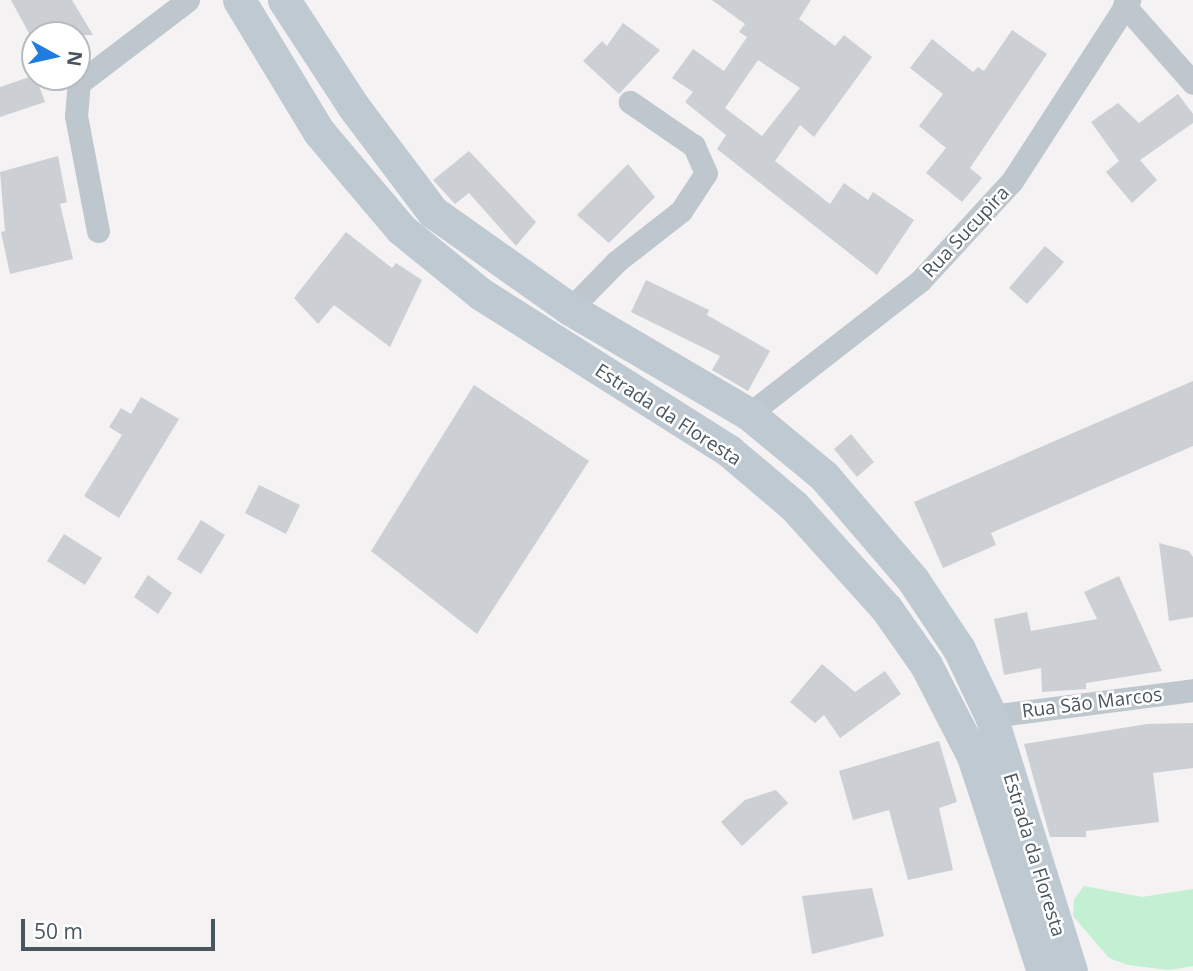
<!DOCTYPE html>
<meta charset="utf-8">
<style>
body{margin:0}
#map{position:relative;width:1193px;height:971px;overflow:hidden;background:#f4f2f2;font-family:"Open Sans",sans-serif}
div>[style]{position:absolute}
[style*='--x']{left:calc(var(--x)*1px);top:calc(var(--y)*1px);width:calc(var(--w)*1px);rotate:calc(var(--a)*1deg)}
.green>*{inset:0;background:#c3efd2}
.building>*{inset:0;background:#cccfd4}
.minor>*{height:23px;margin:-11.5px;padding:0 11.5px;transform-origin:11.5px;border-radius:11.5px;background:#bec7ce}
.secondary>*{height:33px;margin:-16.5px;padding:0 16.5px;transform-origin:16.5px;border-radius:16.5px;background:#bfc9d2}
span{translate:-50% -50%;white-space:nowrap;text-align:center;line-height:1.15;-webkit-text-stroke:5px #fff;paint-order:stroke}
.street-label{font-size:19px;color:#4a565f}
.north{position:absolute;left:21px;top:21px;width:70px;height:70px;box-sizing:border-box;background:#fff;border:2px solid #b7bbbf;border-radius:50%;rotate:98deg;font-size:19px;font-weight:700;line-height:28px;text-align:center;color:#4a565f}
.north::after{content:'';display:block;margin:auto;width:24px;height:32px;background:#207de0;clip-path:polygon(50% 0,100% 100%,50% 72%,0 100%)}
.scale{position:absolute;left:21px;top:919px;width:194px;height:32px;box-sizing:border-box;border:4px solid #4a565f;border-top:0;padding-left:9px;font-size:21px;line-height:24px;white-space:nowrap;color:#4a565f;-webkit-text-stroke:5px #fff;paint-order:stroke}
</style>
<div id="map">
<div class="green">
<div style="clip-path:polygon(1084px 886px,1142px 897px,1193px 889px,1193px 966px,1169px 970px,1128px 965px,1109px 958px,1073px 916px,1074px 899px)"></div>
</div>
<div class="building">
<div style="clip-path:polygon(11px 0,72px 0,93px 35px,30px 35px)"></div>
<div style="clip-path:polygon(evenodd,712px 0,811px 0,799px 19px,835px 46px,844px 35px,872px 57px,814px 137px,800px 125px,775px 161px,830px 204px,844px 183px,868px 200px,873px 192px,914px 220px,877px 275px,717px 149px,726px 135px,685px 102px,693px 92px,672px 78px,693px 49px,724px 71px,747px 37px,739px 32px,745px 24px,712px 0,758px 60px,800px 88px,762px 136px,725px 108px,758px 60px)"></div>
<div style="clip-path:polygon(623px 23px,660px 50px,619px 94px,583px 61px,602px 41px,607px 46px)"></div>
<div style="clip-path:polygon(1012px 30px,1047px 54px,970px 168px,982px 178px,962px 202px,926px 173px,946px 148px,919px 126px,943px 94px,910px 68px,932px 39px,973px 72px,978px 67px,984px 71px)"></div>
<div style="clip-path:polygon(35px 75px,45px 102px,0 117px,0 87px)"></div>
<div style="clip-path:polygon(1178px 94px,1193px 114px,1193px 123px,1140px 160px,1157px 180px,1132px 203px,1106px 172px,1119px 161px,1091px 122px,1118px 103px,1139px 123px)"></div>
<div style="clip-path:polygon(469px 151px,536px 222px,516px 246px,469px 193px,455px 204px,433px 180px)"></div>
<div style="clip-path:polygon(58px 156px,67px 202px,60px 204px,73px 259px,10px 274px,1px 232px,5px 231px,0 172px)"></div>
<div style="clip-path:polygon(628px 164px,655px 197px,609px 243px,577px 215px)"></div>
<div style="clip-path:polygon(346px 232px,392px 268px,396px 263px,422px 280px,390px 347px,334px 305px,318px 324px,294px 298px)"></div>
<div style="clip-path:polygon(1045px 246px,1064px 262px,1027px 304px,1009px 288px)"></div>
<div style="clip-path:polygon(646px 280px,709px 310px,707px 315px,770px 351px,748px 391px,712px 370px,720px 356px,631px 312px)"></div>
<div style="clip-path:polygon(1193px 381px,1193px 446px,991px 533px,996px 545px,943px 568px,914px 502px)"></div>
<div style="clip-path:polygon(474px 385px,589px 461px,477px 634px,371px 551px)"></div>
<div style="clip-path:polygon(141px 397px,179px 419px,119px 518px,84px 496px,122px 435px,109px 427px,121px 408px,131px 414px)"></div>
<div style="clip-path:polygon(851px 434px,874px 462px,857px 477px,834px 449px)"></div>
<div style="clip-path:polygon(259px 485px,300px 505px,286px 534px,245px 513px)"></div>
<div style="clip-path:polygon(201px 520px,225px 535px,201px 574px,177px 559px)"></div>
<div style="clip-path:polygon(64px 534px,102px 558px,85px 585px,47px 561px)"></div>
<div style="clip-path:polygon(1159px 543px,1189px 551px,1193px 557px,1193px 617px,1169px 621px)"></div>
<div style="clip-path:polygon(148px 575px,172px 593px,158px 614px,134px 597px)"></div>
<div style="clip-path:polygon(1119px 576px,1162px 671px,1086px 683px,1086px 689px,1042px 692px,1041px 668px,1004px 675px,994px 619px,1027px 612px,1031px 631px,1097px 619px,1084px 592px)"></div>
<div style="clip-path:polygon(822px 664px,855px 692px,885px 671px,901px 694px,840px 738px,824px 715px,815px 723px,790px 702px)"></div>
<div style="clip-path:polygon(1193px 723px,1193px 768px,1153px 773px,1159px 822px,1086px 831px,1086px 837px,1050px 837px,1024px 744px,1147px 724px)"></div>
<div style="clip-path:polygon(939px 741px,957px 802px,939px 808px,953px 870px,908px 880px,889px 810px,853px 820px,839px 771px)"></div>
<div style="clip-path:polygon(776px 790px,788px 803px,742px 846px,721px 822px,745px 800px)"></div>
<div style="clip-path:polygon(872px 888px,884px 936px,812px 954px,802px 896px)"></div>
</div>
<div class="minor">
<div style="--x:1124;--y:5;--w:104;--a:48.5"></div>
<div style="--x:98;--y:231;--w:117;--a:-100.8"></div>
<div style="--x:76;--y:116;--w:33;--a:-85"></div>
<div style="--x:79;--y:83;--w:137;--a:-37.3"></div>
<div style="--x:570;--y:309;--w:67;--a:-45.6"></div>
<div style="--x:617;--y:261;--w:81;--a:-38"></div>
<div style="--x:681;--y:211;--w:45;--a:-56.7"></div>
<div style="--x:706;--y:173;--w:30;--a:-114"></div>
<div style="--x:694;--y:146;--w:78;--a:-145.5"></div>
<div style="--x:749;--y:414;--w:217;--a:-37.9"></div>
<div style="--x:920;--y:281;--w:136;--a:-47.4"></div>
<div style="--x:1012;--y:181;--w:216;--a:-57.1"></div>
<div style="--x:991;--y:716;--w:204;--a:-7.3"></div>
</div>
<div class="secondary">
<div style="--x:239;--y:0;--w:154;--a:58.8"></div>
<div style="--x:319;--y:132;--w:127;--a:49.8"></div>
<div style="--x:401;--y:229;--w:103;--a:39.1"></div>
<div style="--x:481;--y:294;--w:294;--a:32.3"></div>
<div style="--x:729;--y:451;--w:85;--a:40.2"></div>
<div style="--x:794;--y:506;--w:137;--a:48"></div>
<div style="--x:886;--y:608;--w:70;--a:54.9"></div>
<div style="--x:926;--y:665;--w:102;--a:62.7"></div>
<div style="--x:973;--y:756;--w:226;--a:72"></div>
<div style="--x:284;--y:0;--w:126;--a:56.9"></div>
<div style="--x:353;--y:106;--w:133;--a:53"></div>
<div style="--x:433;--y:212;--w:168;--a:35.3"></div>
<div style="--x:570;--y:309;--w:208;--a:30.4"></div>
<div style="--x:749;--y:414;--w:97;--a:39.6"></div>
<div style="--x:824;--y:476;--w:137;--a:49.4"></div>
<div style="--x:913;--y:580;--w:83;--a:56.3"></div>
<div style="--x:959;--y:649;--w:74;--a:64.5"></div>
<div style="--x:991;--y:716;--w:267;--a:72.6"></div>
</div>
<div class="street-label">
<span style="left:966px;top:232px;rotate:-47deg">Rua Sucupira</span>
<span style="left:668px;top:415px;rotate:33deg">Estrada da Floresta</span>
<span style="left:1092px;top:703px;rotate:-7deg">Rua São Marcos</span>
<span style="left:1034px;top:855px;rotate:73deg">Estrada da Floresta</span>
</div>
<div class="north">N</div>
<div class="scale">50 m</div>
</div>
